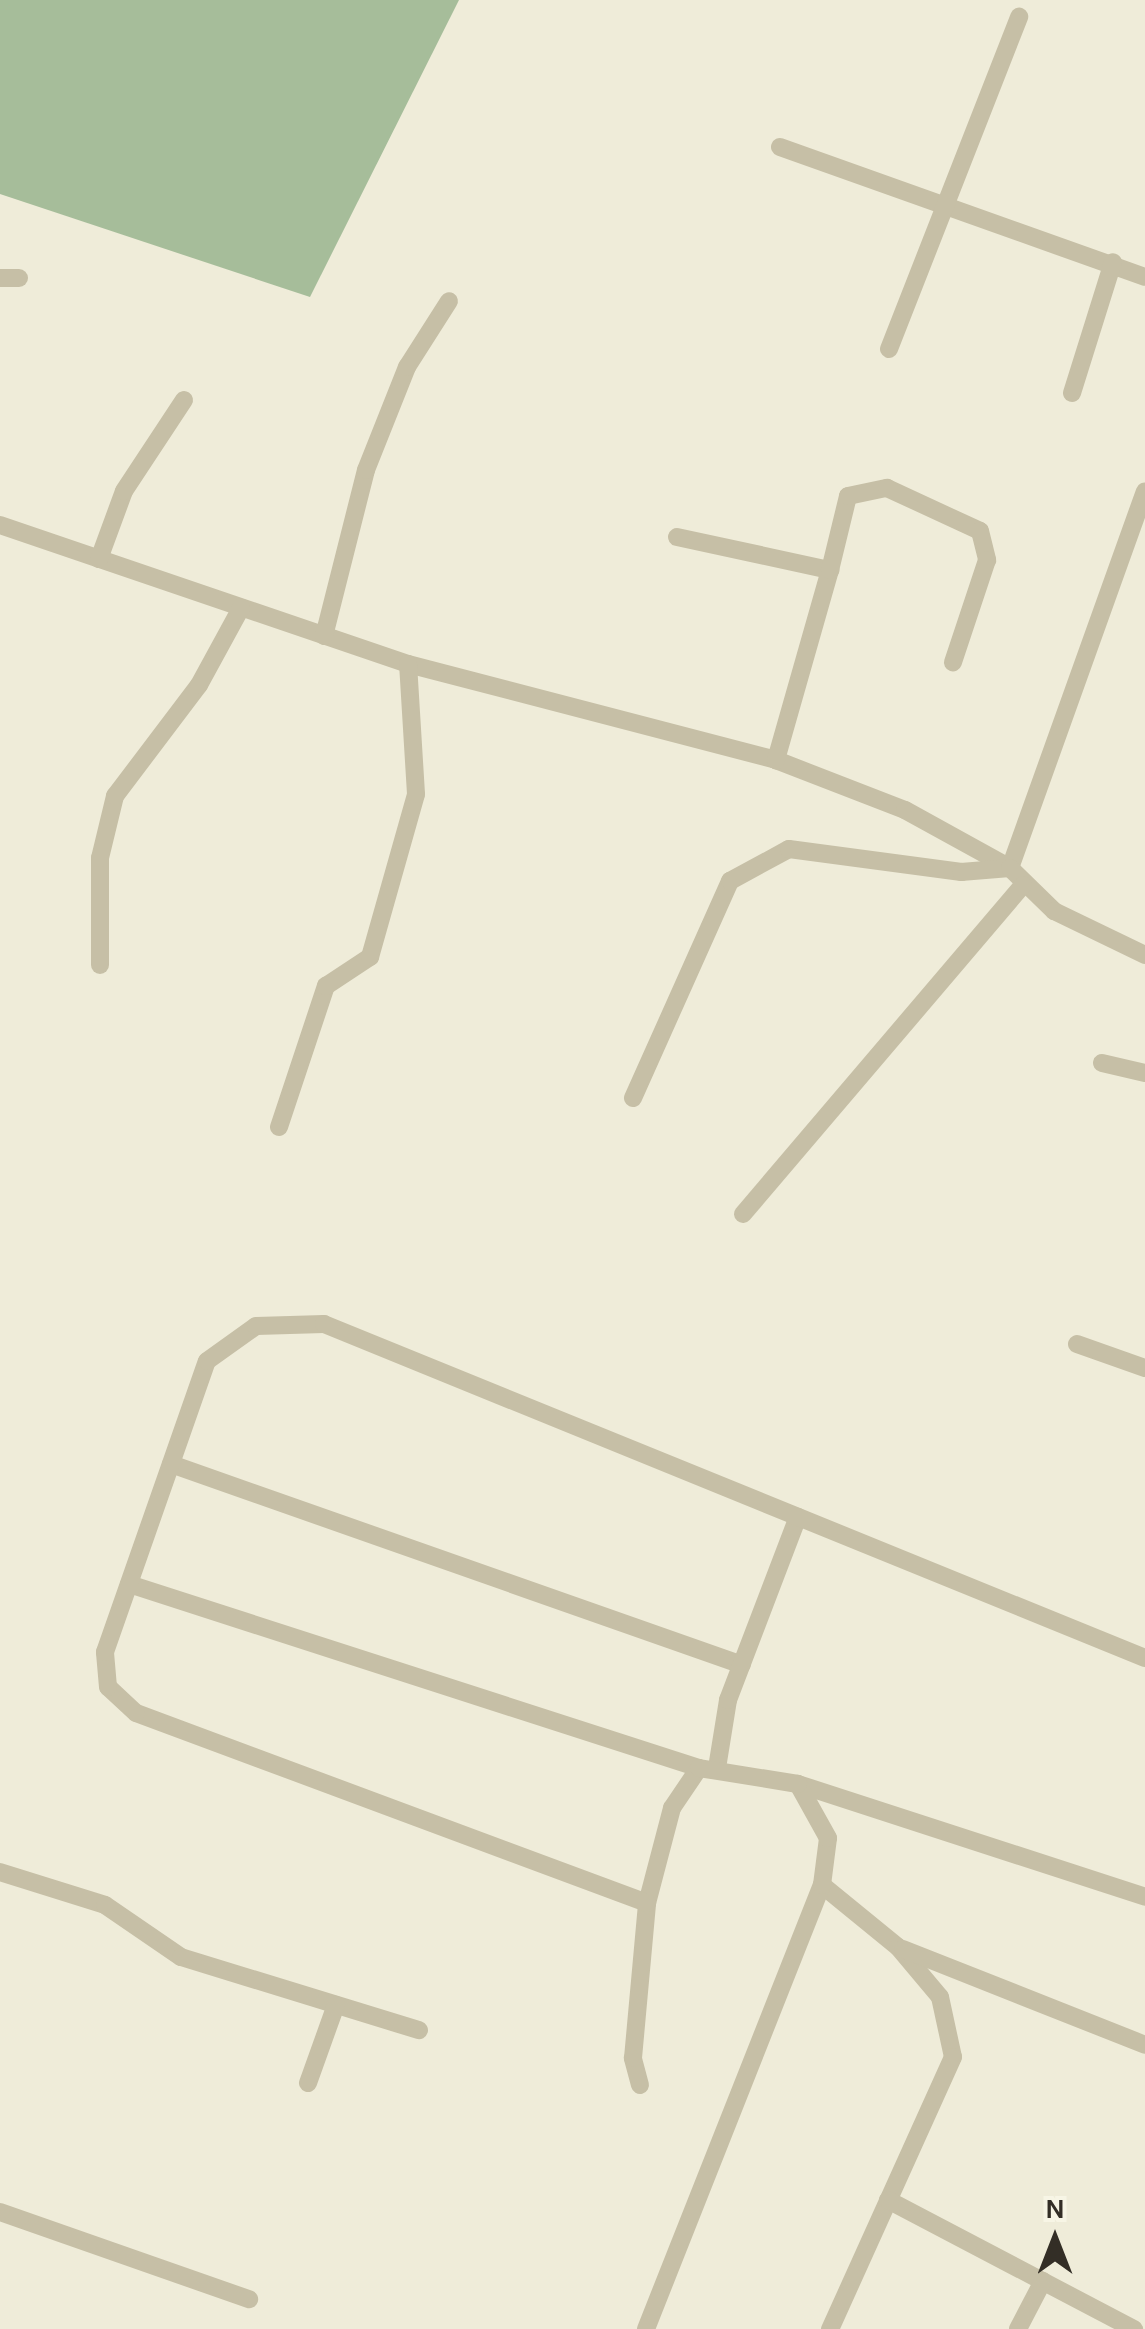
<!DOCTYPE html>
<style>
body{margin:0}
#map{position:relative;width:1145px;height:2329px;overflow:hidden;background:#efecd9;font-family:Karla,sans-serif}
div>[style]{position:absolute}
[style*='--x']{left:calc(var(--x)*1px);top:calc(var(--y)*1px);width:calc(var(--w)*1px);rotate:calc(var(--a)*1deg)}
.green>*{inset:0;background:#a6bd9a}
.service>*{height:18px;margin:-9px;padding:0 9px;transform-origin:9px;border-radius:9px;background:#c6bfa6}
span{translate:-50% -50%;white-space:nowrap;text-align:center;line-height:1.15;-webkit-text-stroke:10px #f7f5e5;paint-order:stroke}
.north{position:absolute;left:1005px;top:2189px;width:100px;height:100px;-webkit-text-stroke:8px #f7f5e5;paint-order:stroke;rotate:0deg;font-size:28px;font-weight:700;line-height:40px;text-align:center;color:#332e26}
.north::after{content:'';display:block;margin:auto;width:35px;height:45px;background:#332e26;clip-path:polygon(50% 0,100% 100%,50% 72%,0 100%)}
</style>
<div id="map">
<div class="green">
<div style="clip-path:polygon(0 0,459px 0,310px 297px,0 194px)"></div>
</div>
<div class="service">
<div style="--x:780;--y:147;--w:387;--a:19.6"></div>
<div style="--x:0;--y:278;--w:19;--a:0"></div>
<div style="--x:889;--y:349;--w:357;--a:-68.6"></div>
<div style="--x:1072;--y:393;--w:137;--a:-72.6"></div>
<div style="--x:0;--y:525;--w:431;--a:18.8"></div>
<div style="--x:408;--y:664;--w:380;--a:14.6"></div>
<div style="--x:776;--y:760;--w:138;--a:21.2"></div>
<div style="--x:905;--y:810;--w:120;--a:28.9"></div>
<div style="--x:1010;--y:868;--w:400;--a:-70.3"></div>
<div style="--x:677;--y:537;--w:157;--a:12.2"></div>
<div style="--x:830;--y:570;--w:198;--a:105.9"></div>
<div style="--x:99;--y:559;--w:72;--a:-69.8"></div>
<div style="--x:124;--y:491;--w:109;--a:-56.6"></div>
<div style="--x:830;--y:570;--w:76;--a:-76.3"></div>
<div style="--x:848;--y:496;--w:40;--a:-12"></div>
<div style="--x:887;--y:488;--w:102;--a:24.8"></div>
<div style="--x:980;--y:531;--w:30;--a:76"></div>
<div style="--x:987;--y:560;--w:108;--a:108.4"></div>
<div style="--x:324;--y:636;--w:171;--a:-75.8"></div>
<div style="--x:366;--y:470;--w:111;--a:-68.3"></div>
<div style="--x:407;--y:367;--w:78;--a:-57.5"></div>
<div style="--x:100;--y:965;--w:107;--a:-90"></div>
<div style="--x:100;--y:858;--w:64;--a:-76.4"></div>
<div style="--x:115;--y:796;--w:139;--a:-52.9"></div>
<div style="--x:199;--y:685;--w:88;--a:-61.4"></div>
<div style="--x:1102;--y:1063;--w:44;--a:13.1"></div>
<div style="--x:633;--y:1098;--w:238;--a:-65.9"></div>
<div style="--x:730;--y:881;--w:67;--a:-28.5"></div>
<div style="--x:789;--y:849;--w:174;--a:7.6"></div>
<div style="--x:961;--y:872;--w:49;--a:-4.7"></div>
<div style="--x:1010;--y:868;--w:62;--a:44.3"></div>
<div style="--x:1054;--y:911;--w:101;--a:25.8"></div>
<div style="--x:279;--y:1127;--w:149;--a:-71.6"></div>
<div style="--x:326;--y:986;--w:53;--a:-33.4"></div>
<div style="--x:370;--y:957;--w:169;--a:-74.2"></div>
<div style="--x:416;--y:794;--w:130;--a:-93.5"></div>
<div style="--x:743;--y:1214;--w:432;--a:-49.6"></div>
<div style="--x:1077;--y:1344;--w:72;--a:19.4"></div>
<div style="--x:171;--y:1464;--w:605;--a:19.39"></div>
<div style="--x:129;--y:1584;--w:599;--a:17.89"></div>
<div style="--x:699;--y:1768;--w:48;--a:124"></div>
<div style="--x:672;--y:1808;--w:98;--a:104.7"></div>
<div style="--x:717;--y:1768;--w:69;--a:-80.8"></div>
<div style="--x:728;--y:1700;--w:196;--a:-69.1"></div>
<div style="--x:798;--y:1784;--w:365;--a:18"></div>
<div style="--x:0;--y:1872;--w:110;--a:17.4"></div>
<div style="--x:105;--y:1905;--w:92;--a:34.4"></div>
<div style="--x:181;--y:1957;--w:249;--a:17.1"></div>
<div style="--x:822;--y:1885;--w:98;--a:39.2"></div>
<div style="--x:898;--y:1947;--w:65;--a:50"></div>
<div style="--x:940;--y:1997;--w:61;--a:77.8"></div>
<div style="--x:953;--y:2057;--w:299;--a:114.3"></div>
<div style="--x:903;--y:1949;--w:260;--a:21.6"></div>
<div style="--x:308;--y:2083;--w:83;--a:-70.3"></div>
<div style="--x:640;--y:2085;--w:28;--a:-105"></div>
<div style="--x:633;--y:2058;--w:156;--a:-84.8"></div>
<div style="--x:647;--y:1903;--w:545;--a:-159.6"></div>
<div style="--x:136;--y:1713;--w:38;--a:-137"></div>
<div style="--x:108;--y:1687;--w:35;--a:-95"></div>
<div style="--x:105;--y:1652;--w:308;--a:-70.7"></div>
<div style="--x:207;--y:1361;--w:60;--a:-35.5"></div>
<div style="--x:256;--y:1326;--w:68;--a:-1.7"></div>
<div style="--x:324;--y:1324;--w:886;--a:22.14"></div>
<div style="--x:888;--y:2200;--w:278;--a:27.7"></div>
<div style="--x:0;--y:2212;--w:264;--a:19.3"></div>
<div style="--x:646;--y:2329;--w:478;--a:-68.4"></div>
<div style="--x:822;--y:1885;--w:47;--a:-82.7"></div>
<div style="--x:828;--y:1838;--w:62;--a:-119.1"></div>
<div style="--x:798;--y:1784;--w:100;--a:-170.8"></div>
<div style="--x:1018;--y:2329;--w:54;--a:-62.5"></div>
</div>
<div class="north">N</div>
</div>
